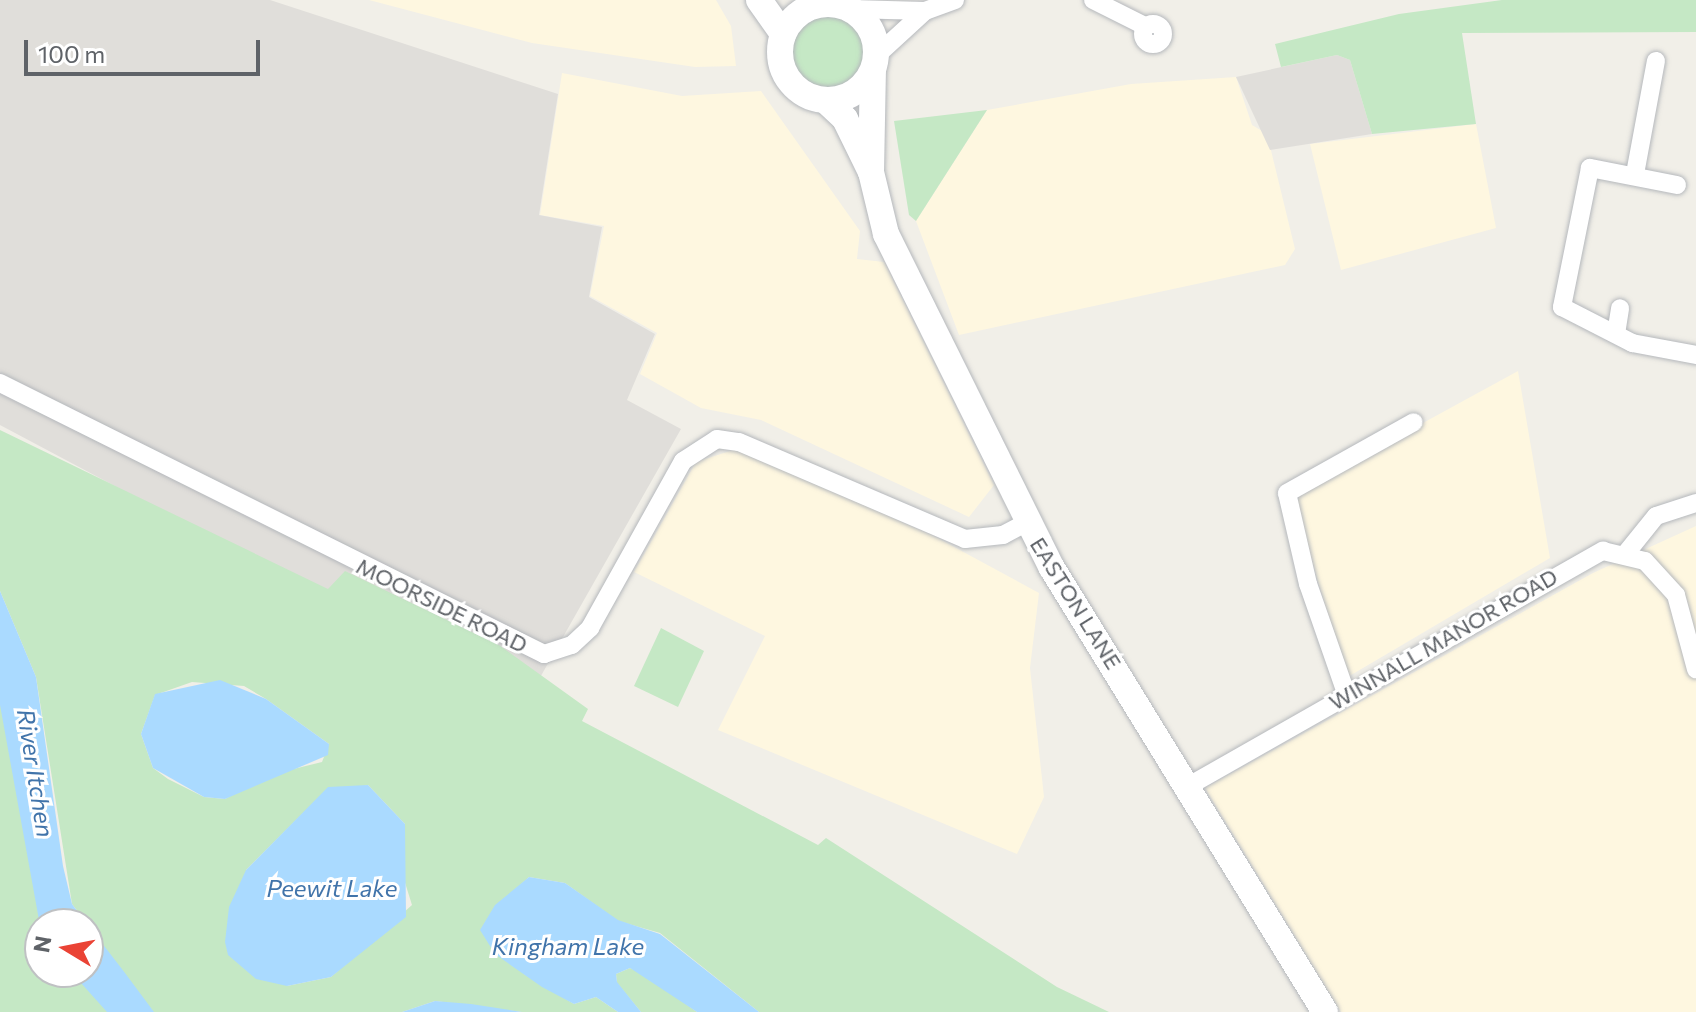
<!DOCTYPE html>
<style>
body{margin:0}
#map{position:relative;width:1696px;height:1012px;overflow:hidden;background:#f1efe8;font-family:Commissioner,sans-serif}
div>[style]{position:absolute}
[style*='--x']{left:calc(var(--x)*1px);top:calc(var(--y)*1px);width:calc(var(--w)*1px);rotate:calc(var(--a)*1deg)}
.commercial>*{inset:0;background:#fef7e0}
.industrial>*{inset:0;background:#e0deda}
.green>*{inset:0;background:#c5e8c5}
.round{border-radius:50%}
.water>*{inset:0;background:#aadaff}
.roads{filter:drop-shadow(0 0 2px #b5b8bc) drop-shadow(0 0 2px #b5b8bc)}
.street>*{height:18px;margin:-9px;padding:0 9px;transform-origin:9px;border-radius:9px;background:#fff}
.street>.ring{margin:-9px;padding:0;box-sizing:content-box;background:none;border:18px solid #fff;border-radius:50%}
.secondary>*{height:26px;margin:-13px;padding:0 13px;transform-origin:13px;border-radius:13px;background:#fff}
.secondary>.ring{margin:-13px;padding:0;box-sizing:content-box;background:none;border:26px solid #fff;border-radius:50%}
span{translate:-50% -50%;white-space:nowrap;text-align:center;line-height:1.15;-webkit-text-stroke:6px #fff;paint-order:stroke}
.street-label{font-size:22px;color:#5f6368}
.water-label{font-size:24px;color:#4174aa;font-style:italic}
.north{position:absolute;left:24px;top:908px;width:80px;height:80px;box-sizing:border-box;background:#fff;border:2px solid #bfc1c3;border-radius:50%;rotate:280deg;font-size:22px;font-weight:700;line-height:32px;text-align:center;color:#5f6368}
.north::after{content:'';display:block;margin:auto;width:28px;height:36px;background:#ea4335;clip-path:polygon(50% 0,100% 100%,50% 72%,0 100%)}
.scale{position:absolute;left:24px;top:40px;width:236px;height:36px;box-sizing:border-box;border:4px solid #5f6368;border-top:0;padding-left:10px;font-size:24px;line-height:28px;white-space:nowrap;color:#5f6368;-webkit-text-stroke:6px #fff;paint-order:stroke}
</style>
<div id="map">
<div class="commercial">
<div style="clip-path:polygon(369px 0,716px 0,731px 26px,736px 66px,695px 67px,532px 43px)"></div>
<div style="clip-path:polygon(562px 73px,682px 96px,761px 91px,860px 231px,857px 259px,884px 262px,994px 485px,969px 517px,761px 420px,701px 408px,640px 374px,657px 333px,590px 296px,604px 226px,540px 215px)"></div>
<div style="clip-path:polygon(1236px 77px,1252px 125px,1267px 134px,1295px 249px,1285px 265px,959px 335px,916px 221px,987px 110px,1131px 84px)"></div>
<div style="clip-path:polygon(1476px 124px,1496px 228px,1341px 270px,1310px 144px)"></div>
<div style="clip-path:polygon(1518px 371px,1550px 558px,1346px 678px,1293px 494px)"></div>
<div style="clip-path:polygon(736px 449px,932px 535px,1039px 593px,1030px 668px,1044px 797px,1017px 854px,718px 730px,765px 636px,634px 572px,696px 462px)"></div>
<div style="clip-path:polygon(1696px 526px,1696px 1012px,1341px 1012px,1205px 788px,1593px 573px)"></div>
</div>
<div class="industrial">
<div style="clip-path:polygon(0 0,270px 0,558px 94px,539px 215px,602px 227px,589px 297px,655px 334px,627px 400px,681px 429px,525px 704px,0 425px)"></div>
<div style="clip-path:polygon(1337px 55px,1350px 60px,1372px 134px,1270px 150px,1236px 77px)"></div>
</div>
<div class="green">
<div style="clip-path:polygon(1502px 0,1696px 0,1696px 32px,1462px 33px,1476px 124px,1372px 134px,1350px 60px,1337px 55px,1281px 67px,1275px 44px,1399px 14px)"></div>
<div class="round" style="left:791px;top:16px;width:74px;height:74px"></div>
<div style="clip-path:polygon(987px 110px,916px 221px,909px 215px,894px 121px)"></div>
<div style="clip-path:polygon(evenodd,0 430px,328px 589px,345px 571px,499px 645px,588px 709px,582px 721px,818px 845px,826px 838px,1057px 987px,1109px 1012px,759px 1012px,660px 933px,618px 921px,565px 883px,529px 877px,517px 888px,524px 974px,574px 1004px,596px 997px,618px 1012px,522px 1012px,435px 1001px,402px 1012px,153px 1012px,72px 904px,36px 677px,0 591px,0 430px,192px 682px,244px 686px,266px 699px,329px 744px,322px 762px,269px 775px,225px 799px,204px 797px,168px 779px,153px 768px,141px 734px,155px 695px,192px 682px,0 430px,368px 785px,405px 824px,402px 873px,412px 905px,331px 977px,287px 986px,246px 870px,317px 799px,368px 785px)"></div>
<div style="clip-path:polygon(0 622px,71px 924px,40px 924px,40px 972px,88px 972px,133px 1012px,0 1012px)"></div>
<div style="clip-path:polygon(661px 628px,704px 651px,678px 707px,634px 686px)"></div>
<div style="clip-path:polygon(630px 968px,645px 975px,697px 1012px,641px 1012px,617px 983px,616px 974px)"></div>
</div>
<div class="water">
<div style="clip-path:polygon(0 591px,36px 677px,63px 866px,72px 904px,87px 924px,39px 920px,0 705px)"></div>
<div style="clip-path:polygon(220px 680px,266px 699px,329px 744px,328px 755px,225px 799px,204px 797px,153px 768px,141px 734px,155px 694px)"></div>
<div style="clip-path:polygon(368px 785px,405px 824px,406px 917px,331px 977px,287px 986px,256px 979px,228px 955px,225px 942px,229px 907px,246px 870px,328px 787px)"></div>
<div style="clip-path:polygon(529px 877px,565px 883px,618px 920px,660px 934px,759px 1012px,697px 1012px,630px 968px,616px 974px,617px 982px,641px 1012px,618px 1012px,596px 997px,574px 1004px,542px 987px,495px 954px,480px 930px,495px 905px)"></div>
<div style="clip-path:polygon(88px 925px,125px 973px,154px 1012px,107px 1012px,72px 973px,88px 972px)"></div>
<div style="clip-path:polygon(435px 1001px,471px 1004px,522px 1012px,402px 1012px)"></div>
</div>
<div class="roads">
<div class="street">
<div style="--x:1093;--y:0;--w:58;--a:26.6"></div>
<div style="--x:850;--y:9;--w:75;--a:1.5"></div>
<div class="ring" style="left:1143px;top:24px;width:2px;height:2px"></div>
<div style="--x:877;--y:55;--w:65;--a:-42.5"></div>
<div style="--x:925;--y:11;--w:32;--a:-20"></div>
<div style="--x:1635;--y:174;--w:115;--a:-79.5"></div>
<div style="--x:1677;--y:185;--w:89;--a:-168.9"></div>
<div style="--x:1590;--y:168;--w:142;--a:101.4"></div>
<div style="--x:1562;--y:307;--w:79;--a:27.2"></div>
<div style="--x:1632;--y:343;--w:65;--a:10.6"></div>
<div style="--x:1616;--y:334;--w:26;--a:-81"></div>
<div style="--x:0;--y:383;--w:608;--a:26.48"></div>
<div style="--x:544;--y:654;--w:29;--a:-18"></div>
<div style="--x:572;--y:645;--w:25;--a:-43"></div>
<div style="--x:590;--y:628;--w:191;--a:-60.9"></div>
<div style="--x:683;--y:461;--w:40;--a:-32.9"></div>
<div style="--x:717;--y:439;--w:22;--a:8"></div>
<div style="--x:739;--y:442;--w:246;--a:23.2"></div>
<div style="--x:965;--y:539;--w:38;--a:-6"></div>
<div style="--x:1003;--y:535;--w:27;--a:-28"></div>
<div style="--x:1627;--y:552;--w:46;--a:-51.1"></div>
<div style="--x:1656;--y:516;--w:42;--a:-18"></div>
<div style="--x:1346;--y:693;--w:115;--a:-109.2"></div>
<div style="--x:1308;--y:584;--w:93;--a:-103"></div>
<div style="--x:1287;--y:493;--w:145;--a:-29.2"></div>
<div style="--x:1185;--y:788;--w:481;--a:-29.6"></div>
<div style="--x:1603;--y:551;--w:43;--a:13.4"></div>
<div style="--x:1645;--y:561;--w:46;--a:47.6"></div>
<div style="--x:1676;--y:595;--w:77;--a:74.9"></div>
</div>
<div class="secondary">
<div style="--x:759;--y:0;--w:42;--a:54.8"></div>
<div class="ring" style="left:780px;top:4px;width:70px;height:70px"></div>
<div style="--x:826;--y:101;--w:26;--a:43"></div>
<div style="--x:845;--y:119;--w:59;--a:63.9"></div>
<div style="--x:871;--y:172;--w:64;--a:76.4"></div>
<div style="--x:886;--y:234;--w:373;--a:63.6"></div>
<div style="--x:1052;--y:568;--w:521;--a:58.41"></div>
<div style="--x:871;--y:172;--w:100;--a:-88.9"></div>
</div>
</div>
<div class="street-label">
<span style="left:1076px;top:603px;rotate:58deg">EASTON LANE</span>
<span style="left:442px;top:605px;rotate:26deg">MOORSIDE ROAD</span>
<span style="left:1443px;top:639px;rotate:-30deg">WINNALL MANOR ROAD</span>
</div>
<div class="water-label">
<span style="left:36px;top:773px;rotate:81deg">River Itchen</span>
<span style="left:332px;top:888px">Peewit Lake</span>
<span style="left:568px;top:946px">Kingham Lake</span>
</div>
<div class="north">N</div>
<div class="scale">100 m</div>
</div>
